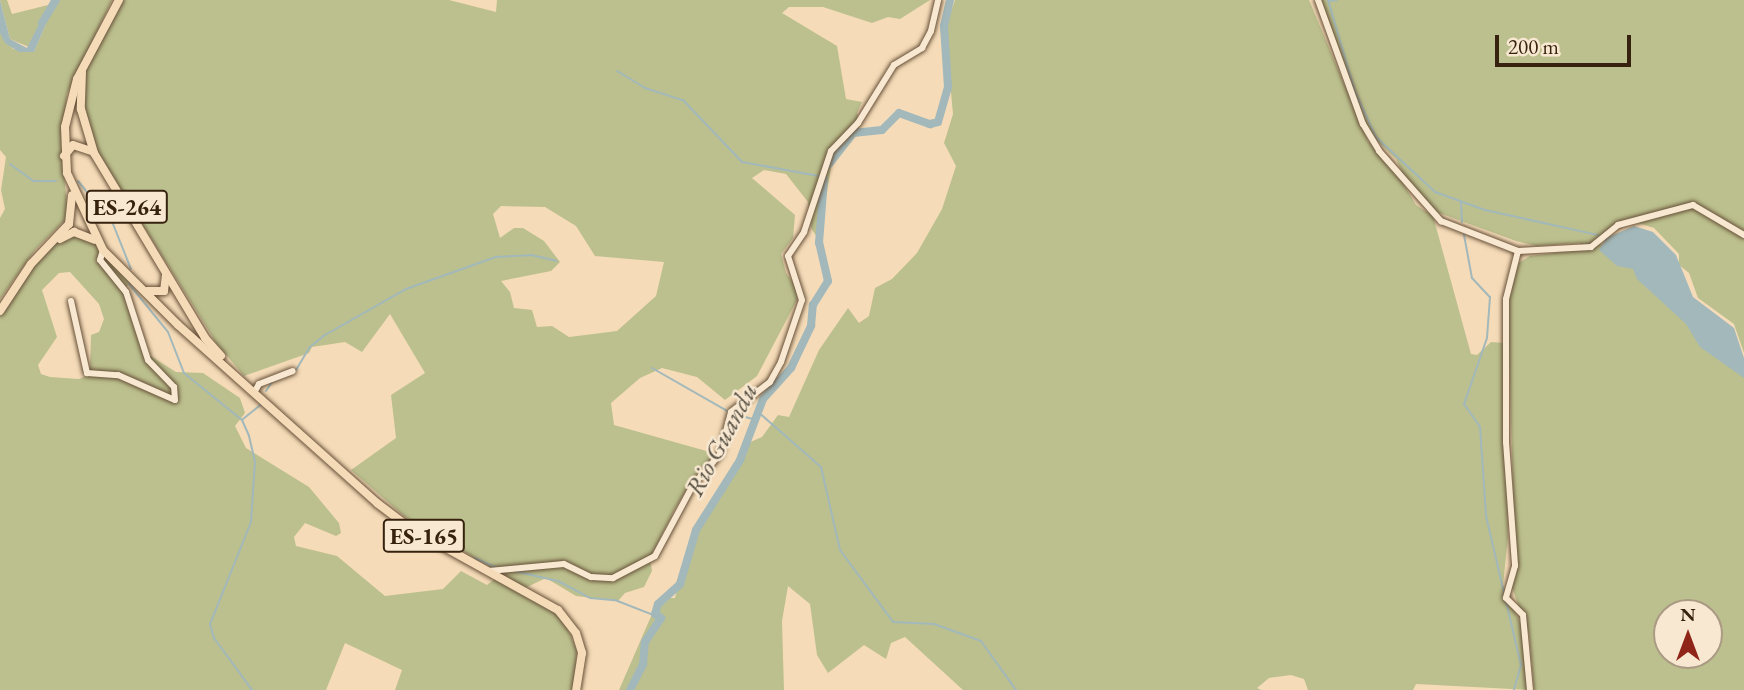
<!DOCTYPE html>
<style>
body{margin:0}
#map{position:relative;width:1744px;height:690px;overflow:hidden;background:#f5dbb8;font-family:"EB Garamond",serif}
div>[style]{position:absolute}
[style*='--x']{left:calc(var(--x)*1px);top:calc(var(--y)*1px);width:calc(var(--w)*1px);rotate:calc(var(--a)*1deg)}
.green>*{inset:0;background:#bcc08e}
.water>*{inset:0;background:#a2b8ba}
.stream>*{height:2px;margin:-1px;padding:0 1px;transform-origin:1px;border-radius:1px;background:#a2b8ba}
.river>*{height:8px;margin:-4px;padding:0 4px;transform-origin:4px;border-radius:4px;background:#a2b8ba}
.roads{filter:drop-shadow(0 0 2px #665038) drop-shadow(0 0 2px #665038)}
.minor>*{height:6px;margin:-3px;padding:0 3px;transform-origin:3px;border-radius:3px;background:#f8e8d1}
.major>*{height:8px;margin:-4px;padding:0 4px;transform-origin:4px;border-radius:4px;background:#f5dbb8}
span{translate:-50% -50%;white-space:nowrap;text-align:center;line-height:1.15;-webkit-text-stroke:5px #f8e8d1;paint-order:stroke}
.shield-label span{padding:2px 5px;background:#f8e8d1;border:2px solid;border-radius:5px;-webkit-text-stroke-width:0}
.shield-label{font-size:23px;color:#36220e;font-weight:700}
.water-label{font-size:26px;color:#564f42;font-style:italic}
.north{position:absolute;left:1653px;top:599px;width:70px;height:70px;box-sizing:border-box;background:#f8e8d1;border:2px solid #aa9983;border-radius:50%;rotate:0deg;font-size:19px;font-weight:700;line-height:28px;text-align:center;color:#36220e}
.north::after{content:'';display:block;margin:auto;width:24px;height:32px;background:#8f2418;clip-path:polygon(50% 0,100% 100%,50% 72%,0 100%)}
.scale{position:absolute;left:1495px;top:35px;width:136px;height:32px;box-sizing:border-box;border:4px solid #36220e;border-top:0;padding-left:9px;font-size:21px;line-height:24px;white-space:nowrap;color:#36220e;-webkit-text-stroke:5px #f8e8d1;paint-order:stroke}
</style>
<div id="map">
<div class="green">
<div style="clip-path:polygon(0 0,7px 0,12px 14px,48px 5px,29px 47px,10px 39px)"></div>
<div style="clip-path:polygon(56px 0,112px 0,67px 94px,61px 143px,68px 217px,35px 250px,0 299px,0 218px,5px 209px,1px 190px,6px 157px,0 150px,0 33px,13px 49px,34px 52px)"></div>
<div style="clip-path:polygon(evenodd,122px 0,449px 0,496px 12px,497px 0,930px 0,900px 19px,888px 17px,872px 23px,823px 7px,789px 7px,782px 13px,837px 46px,846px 99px,862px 102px,857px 113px,860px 126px,832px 162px,819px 240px,811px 228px,808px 202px,786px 174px,764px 170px,752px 178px,795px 215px,793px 238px,781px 254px,786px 273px,798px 289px,797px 300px,757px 376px,725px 400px,697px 377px,662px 368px,640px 378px,611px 403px,614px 425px,717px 454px,696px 475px,676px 507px,650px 558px,652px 571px,644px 587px,625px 593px,618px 601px,576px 596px,546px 578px,525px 588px,404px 516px,351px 470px,396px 438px,391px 395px,425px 373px,390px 314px,362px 352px,345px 342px,312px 347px,309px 353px,244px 376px,217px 344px,93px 145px,83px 109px,86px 70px,122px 0,501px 206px,545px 207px,576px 226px,595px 256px,664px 262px,656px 296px,617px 331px,569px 337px,552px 326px,537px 327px,532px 310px,514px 308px,510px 292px,501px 281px,551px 271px,560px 262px,544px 241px,523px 228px,514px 228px,500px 238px,493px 214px,501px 206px)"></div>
<div style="clip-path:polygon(955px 0,1309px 0,1368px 141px,1394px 168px,1416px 205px,1433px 216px,1471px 354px,1477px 355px,1491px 342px,1505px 343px,1508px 537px,1503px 585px,1521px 624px,1529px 690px,1416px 684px,1413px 690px,1308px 690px,1304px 679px,1291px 675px,1269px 678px,1257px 688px,1261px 690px,963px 690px,905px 637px,891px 643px,886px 659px,864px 645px,828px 673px,817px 655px,810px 604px,788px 586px,782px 621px,784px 690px,619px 690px,659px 598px,675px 598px,685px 558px,748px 443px,762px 437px,778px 415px,789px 417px,819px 350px,848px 308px,859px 323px,869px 316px,875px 288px,892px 279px,917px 253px,942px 209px,956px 166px,944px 143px,953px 114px,945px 28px)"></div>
<div style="clip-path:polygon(evenodd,1318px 0,1744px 0,1744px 353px,1734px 324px,1698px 298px,1689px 273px,1679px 265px,1679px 254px,1654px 228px,1635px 222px,1623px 224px,1600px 243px,1633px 265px,1744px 374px,1744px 690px,1534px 690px,1529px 634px,1511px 585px,1515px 568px,1508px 308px,1515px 265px,1530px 256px,1577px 250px,1580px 243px,1537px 246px,1516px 241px,1431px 210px,1406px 180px,1396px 159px,1365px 129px,1318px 0,1667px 613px,1709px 613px,1709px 655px,1667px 655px,1667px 613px)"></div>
<div style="clip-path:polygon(evenodd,85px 234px,132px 282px,124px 288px,146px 353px,176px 372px,203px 373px,240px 398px,245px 413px,235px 426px,246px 448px,309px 487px,339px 523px,341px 533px,336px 536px,305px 523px,294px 537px,296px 546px,337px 556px,385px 596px,443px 589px,461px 571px,487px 585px,496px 578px,550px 608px,566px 625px,577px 651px,573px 690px,395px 690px,402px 670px,345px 643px,326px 690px,0 690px,0 311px,21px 278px,60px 238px,85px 234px,70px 272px,99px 304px,104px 319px,99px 332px,91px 335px,90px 374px,79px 379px,50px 377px,41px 374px,38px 365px,57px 337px,42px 290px,59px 273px,70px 272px)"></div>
</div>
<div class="water">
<div style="clip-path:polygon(0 0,10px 39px,27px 48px,51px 0,56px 0,34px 52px,19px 52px,5px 43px,0 33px)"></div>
<div style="clip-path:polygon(1634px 226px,1653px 232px,1676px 255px,1693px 297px,1734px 328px,1744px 358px,1744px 378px,1700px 347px,1686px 324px,1637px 279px,1633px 269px,1617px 266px,1599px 250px,1606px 238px)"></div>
</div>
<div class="stream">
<div style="--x:1328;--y:0;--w:95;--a:73.5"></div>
<div style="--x:1355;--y:91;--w:51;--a:65.5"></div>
<div style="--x:1376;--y:137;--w:81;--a:43"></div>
<div style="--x:1435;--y:192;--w:53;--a:19.8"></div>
<div style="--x:1485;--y:210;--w:116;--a:12.5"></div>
<div style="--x:1329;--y:1;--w:8;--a:-7"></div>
<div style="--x:617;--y:71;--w:33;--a:31"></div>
<div style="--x:645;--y:88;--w:40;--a:18"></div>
<div style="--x:683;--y:100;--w:86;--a:46.4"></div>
<div style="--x:742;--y:162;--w:78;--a:10.3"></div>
<div style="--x:10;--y:164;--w:29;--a:36"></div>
<div style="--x:33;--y:181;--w:23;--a:0"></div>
<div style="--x:78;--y:181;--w:55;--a:50.9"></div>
<div style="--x:113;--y:224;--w:48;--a:68.2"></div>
<div style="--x:1461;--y:203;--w:19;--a:87"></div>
<div style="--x:1464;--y:235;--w:44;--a:79.5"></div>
<div style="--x:1472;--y:278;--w:26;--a:47"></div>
<div style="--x:1490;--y:297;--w:41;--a:94.2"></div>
<div style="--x:1487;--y:338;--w:70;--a:109.2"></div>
<div style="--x:1464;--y:404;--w:28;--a:55"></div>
<div style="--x:1480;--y:427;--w:89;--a:86.1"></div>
<div style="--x:1486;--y:516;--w:153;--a:76.8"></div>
<div style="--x:1521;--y:665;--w:26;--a:106"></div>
<div style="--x:129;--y:284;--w:62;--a:50.9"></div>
<div style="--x:168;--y:332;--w:44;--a:68.7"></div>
<div style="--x:184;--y:373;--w:75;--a:39"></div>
<div style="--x:242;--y:420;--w:17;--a:66"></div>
<div style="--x:249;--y:436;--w:26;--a:77"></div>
<div style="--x:255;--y:461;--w:61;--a:93.8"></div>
<div style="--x:251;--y:522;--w:110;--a:111.9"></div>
<div style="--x:210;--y:624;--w:15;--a:74"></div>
<div style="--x:214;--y:638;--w:64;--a:53.8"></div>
<div style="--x:652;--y:368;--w:86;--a:29.8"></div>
<div style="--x:296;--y:370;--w:27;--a:-59"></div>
<div style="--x:310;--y:347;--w:19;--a:-39"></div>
<div style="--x:325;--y:335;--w:93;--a:-29.6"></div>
<div style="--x:406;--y:289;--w:96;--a:-19.6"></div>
<div style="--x:496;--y:257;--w:35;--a:-3"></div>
<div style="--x:531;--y:255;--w:26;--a:13"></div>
<div style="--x:266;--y:391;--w:11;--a:-56"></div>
<div style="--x:757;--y:411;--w:85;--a:41.2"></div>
<div style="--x:821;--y:467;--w:85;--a:77.1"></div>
<div style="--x:840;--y:550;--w:89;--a:53.6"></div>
<div style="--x:893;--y:622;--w:41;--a:2.8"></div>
<div style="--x:934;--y:624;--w:50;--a:19.9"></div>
<div style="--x:981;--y:641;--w:60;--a:54.5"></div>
<div style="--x:732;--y:414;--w:22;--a:13"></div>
<div style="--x:243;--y:419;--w:22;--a:-39"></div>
<div style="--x:475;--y:558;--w:22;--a:24"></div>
<div style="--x:514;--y:571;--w:45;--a:12.8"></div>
<div style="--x:558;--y:581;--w:36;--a:28"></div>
<div style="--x:590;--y:598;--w:25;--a:5"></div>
<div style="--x:615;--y:600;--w:49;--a:21.4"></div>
</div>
<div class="river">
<div style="--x:42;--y:23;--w:27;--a:-59"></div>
<div style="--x:829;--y:164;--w:39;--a:-52"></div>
<div style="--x:853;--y:133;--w:29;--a:-6"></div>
<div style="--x:882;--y:130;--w:24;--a:-45"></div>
<div style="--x:899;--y:113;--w:33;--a:20"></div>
<div style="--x:930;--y:124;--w:8;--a:-14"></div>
<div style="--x:938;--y:122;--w:36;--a:-74"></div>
<div style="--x:948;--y:87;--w:61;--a:-93.8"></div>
<div style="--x:944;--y:26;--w:27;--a:-77"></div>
<div style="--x:630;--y:690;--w:29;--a:-63"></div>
<div style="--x:643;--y:664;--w:22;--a:-85"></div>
<div style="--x:645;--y:642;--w:29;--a:-56"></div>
<div style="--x:661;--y:618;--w:7;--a:-146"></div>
<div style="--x:655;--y:614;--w:10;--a:-73"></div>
<div style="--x:658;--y:604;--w:30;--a:-42"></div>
<div style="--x:680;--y:584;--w:56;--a:-73.5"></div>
<div style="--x:696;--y:530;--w:83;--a:-57.8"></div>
<div style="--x:740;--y:460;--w:65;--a:-69.3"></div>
<div style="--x:763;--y:399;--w:42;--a:-47.9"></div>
<div style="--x:791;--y:368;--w:47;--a:-64.5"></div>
<div style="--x:811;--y:326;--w:21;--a:-85"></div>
<div style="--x:813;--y:305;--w:28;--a:-58"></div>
<div style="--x:828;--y:281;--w:39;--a:-103"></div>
<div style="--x:819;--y:243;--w:64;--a:-85.5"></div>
</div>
<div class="roads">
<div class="minor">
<div style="--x:1318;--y:0;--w:132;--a:70.1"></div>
<div style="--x:1363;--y:124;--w:31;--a:59"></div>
<div style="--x:1379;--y:151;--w:94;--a:48.5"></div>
<div style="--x:1441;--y:221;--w:83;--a:21.3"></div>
<div style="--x:1518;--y:251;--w:49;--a:104"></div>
<div style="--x:1506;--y:299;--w:143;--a:90"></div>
<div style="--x:1506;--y:442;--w:124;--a:85.8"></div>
<div style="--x:1515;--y:566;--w:33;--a:106"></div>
<div style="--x:1506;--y:598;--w:24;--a:45"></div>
<div style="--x:1523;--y:615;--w:75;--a:84.7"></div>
<div style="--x:1518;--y:251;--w:73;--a:-3.1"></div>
<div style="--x:1591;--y:247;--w:35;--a:-39"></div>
<div style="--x:1618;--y:225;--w:78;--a:-14.9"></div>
<div style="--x:1693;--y:205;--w:59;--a:30.5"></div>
<div style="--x:71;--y:301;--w:74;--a:77.5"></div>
<div style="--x:87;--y:373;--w:31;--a:4"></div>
<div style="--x:118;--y:375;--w:62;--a:23.7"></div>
<div style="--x:175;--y:400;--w:13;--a:-94"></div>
<div style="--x:174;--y:387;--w:37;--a:-134"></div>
<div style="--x:148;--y:360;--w:71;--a:-107.9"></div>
<div style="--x:126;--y:292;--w:41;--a:-129.1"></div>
<div style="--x:100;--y:260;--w:10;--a:-73"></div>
<div style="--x:255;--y:391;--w:8;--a:-60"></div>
<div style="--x:259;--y:384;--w:36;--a:-21"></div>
<div style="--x:489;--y:571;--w:75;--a:-5.3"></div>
<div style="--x:564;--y:564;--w:30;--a:26"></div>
<div style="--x:591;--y:577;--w:22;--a:3"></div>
<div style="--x:613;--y:578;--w:47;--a:-27.6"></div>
<div style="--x:655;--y:556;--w:81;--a:-61.8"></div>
<div style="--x:693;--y:485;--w:41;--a:-48.9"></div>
<div style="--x:720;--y:454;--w:43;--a:-75.3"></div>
<div style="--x:731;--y:412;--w:49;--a:-37.6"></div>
<div style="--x:770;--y:382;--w:23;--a:-61"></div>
<div style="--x:781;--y:362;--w:65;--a:-71.3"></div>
<div style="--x:802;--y:300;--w:46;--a:-107.7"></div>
<div style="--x:788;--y:256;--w:29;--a:-56"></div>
<div style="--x:804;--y:232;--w:85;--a:-71.6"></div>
<div style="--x:831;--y:151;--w:39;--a:-46"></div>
<div style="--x:858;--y:123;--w:68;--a:-58.2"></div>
<div style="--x:894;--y:65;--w:33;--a:-31"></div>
<div style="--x:922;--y:48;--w:19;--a:-62"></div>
<div style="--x:931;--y:31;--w:32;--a:-77"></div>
</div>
<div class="major">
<div style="--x:119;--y:0;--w:89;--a:118"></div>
<div style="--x:77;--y:79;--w:49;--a:104"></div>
<div style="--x:65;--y:127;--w:46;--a:87.5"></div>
<div style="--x:67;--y:173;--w:85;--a:64.9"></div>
<div style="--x:103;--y:250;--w:106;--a:45"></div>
<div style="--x:178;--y:325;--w:267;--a:41.8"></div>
<div style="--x:377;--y:503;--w:41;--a:37.1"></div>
<div style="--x:410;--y:528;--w:169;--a:29"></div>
<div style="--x:558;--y:610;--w:29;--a:52"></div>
<div style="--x:576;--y:633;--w:21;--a:73"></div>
<div style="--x:582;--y:653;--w:37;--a:99"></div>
<div style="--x:82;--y:72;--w:37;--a:92"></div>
<div style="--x:81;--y:109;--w:46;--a:73.5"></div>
<div style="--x:94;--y:153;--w:216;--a:59"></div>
<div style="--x:205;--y:338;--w:24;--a:48"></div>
<div style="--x:64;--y:156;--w:14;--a:-51"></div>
<div style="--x:73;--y:145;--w:20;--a:18"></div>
<div style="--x:60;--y:239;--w:16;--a:-27"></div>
<div style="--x:74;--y:232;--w:22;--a:21"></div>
<div style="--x:147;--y:291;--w:17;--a:0"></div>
<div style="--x:164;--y:291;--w:16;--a:-83"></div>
<div style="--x:0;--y:311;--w:56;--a:-56.6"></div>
<div style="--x:31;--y:264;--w:55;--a:-46.5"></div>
<div style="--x:69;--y:224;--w:29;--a:-84"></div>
</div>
</div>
<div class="shield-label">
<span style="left:127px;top:207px">ES-264</span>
<span style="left:424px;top:536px">ES-165</span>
</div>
<div class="water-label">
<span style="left:722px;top:440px;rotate:-62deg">Rio Guandu</span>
</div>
<div class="north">N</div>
<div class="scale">200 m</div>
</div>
